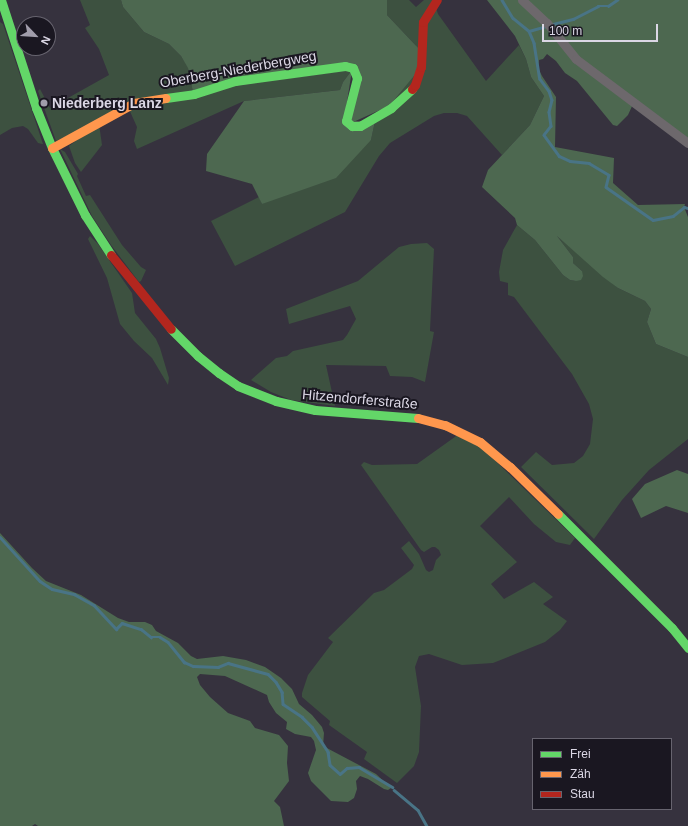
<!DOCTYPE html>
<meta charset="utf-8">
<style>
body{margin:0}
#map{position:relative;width:688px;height:826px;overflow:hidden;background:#36323e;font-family:Helvetica,sans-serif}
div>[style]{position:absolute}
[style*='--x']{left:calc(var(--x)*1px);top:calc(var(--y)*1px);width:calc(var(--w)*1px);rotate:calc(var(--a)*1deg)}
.green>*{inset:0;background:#3d5140}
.forest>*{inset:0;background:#4d6850}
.stream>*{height:2.5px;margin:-1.25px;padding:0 1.25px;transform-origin:1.25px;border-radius:1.25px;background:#497486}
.street>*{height:9px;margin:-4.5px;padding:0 4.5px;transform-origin:4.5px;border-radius:4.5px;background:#6d686c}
.fast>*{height:9px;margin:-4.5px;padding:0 4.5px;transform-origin:4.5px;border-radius:4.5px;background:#63d668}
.slow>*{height:9px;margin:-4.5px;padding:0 4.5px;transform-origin:4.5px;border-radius:4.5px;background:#ff974d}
.jam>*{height:9px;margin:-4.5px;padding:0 4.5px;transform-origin:4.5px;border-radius:4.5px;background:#b3261e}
.dots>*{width:11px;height:11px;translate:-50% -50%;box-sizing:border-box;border:2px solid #1a1721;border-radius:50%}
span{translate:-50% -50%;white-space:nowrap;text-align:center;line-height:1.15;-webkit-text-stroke:4px #1a1721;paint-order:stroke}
.street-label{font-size:14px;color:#dbd7e5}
.poi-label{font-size:14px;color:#dbd7e5;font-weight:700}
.left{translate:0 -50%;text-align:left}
.legend{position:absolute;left:532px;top:738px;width:140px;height:72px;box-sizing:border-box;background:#1a1721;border:1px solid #67646f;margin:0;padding:5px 7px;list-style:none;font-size:12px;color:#dbd7e5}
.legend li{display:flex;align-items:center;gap:8px;height:20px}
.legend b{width:20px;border:1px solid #67646f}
.north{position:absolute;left:16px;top:16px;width:40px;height:40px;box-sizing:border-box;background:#1a1721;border:1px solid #67646f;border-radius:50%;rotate:115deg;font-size:11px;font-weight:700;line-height:16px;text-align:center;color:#dbd7e5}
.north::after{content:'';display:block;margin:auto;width:14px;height:18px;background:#a19dab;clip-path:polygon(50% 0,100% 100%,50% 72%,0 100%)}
.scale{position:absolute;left:542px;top:24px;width:116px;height:18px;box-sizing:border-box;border:2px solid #dbd7e5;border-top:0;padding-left:5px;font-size:12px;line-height:14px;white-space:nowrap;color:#dbd7e5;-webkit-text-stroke:3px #1a1721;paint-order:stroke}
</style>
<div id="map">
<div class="green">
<div style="clip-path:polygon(80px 0,121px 0,123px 7px,144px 32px,169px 44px,181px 56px,188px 67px,193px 92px,151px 97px,56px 141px,38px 91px,40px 89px,50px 108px,109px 75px,99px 49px,85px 28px,90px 25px)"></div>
<div style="clip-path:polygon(387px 0,409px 0,416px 7px,424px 0,435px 0,420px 50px,387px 15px)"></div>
<div style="clip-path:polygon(436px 8px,438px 14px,486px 81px,519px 45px,526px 59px,531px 77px,544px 96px,530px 125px,502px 155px,467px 116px,457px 113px,444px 113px,434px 116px,390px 143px,379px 156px,345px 212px,235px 266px,211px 221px,259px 197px,262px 204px,371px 140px,375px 121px)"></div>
<div style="clip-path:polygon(0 22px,3px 24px,43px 144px,42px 144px,38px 143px,28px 129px,23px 126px,12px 128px,0 135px)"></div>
<div style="clip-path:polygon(352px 70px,343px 82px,340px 90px,244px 101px,137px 149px,134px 141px,137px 127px,128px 107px,221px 87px)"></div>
<div style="clip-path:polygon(99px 124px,102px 145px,81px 172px,75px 163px,69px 146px)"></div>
<div style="clip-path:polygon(60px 149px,65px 152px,78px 174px,77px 176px,86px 196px,90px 195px,122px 245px,141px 267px,146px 270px,141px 281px,139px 282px,111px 245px,92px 216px)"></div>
<div style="clip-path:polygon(517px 225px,535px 240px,563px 275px,570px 280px,576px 281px,582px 271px,573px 263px,573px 257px,557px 236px,618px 288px,645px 301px,651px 309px,647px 322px,656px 344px,688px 357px,688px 439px,649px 470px,622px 500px,594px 539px,521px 467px,536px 452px,552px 465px,574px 463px,583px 456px,590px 444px,593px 419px,589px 404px,572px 374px,514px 297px,508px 295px,508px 283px,500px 281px,499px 272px,503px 250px)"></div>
<div style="clip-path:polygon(90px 236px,98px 244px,132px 293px,135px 313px,156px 339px,160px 348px,169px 378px,168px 385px,152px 358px,134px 341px,120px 324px,107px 278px,88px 239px)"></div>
<div style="clip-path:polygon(427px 243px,434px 249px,430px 331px,434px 332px,425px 382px,412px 377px,390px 376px,386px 366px,326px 365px,335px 406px,291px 400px,271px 392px,251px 380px,276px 358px,287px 356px,293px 351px,343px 340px,347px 335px,356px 319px,350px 306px,289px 324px,286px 309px,358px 281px,399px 247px,411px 244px)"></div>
<div style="clip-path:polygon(459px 434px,479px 445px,575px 538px,570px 545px,556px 542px,534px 524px,509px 497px,480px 526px,517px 562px,491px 584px,504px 599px,534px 582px,553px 597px,543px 604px,567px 621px,560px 630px,545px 642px,493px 663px,462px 665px,429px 654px,419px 656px,415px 667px,421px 706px,419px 752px,414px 766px,397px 783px,364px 759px,367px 752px,329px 725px,330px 721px,302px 697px,302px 693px,308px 675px,333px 642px,328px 638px,374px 593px,384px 590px,412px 569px,414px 565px,401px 548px,409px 541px,419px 554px,426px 570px,429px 572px,433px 570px,436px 560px,441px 555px,439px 550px,435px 547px,432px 547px,424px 552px,421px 550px,361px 465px,364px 462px,372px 465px,417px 464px)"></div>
</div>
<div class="forest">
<div style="clip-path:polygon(121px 0,387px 0,387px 15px,420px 50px,418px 71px,389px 106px,351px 123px,356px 68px,193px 92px,188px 68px,181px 56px,169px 44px,144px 32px,123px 7px)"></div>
<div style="clip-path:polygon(487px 0,519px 0,558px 40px,633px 104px,628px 115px,617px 126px,613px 125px,577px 81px,565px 73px,556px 61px,547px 54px,543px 59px,539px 60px,538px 68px,542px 76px,556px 97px,555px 147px,614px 158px,613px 183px,638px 205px,685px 204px,684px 207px,688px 217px,688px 357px,656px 344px,647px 322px,651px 309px,645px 301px,618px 288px,603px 277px,557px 236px,573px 257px,573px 263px,582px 271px,583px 276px,581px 280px,576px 281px,570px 280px,563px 275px,535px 240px,517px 225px,515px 218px,482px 187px,488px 170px,530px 125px,544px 96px,531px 77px,526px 59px,515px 36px)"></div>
<div style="clip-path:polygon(525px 0,688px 0,688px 140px,590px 68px)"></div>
<div style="clip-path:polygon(352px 70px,344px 121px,375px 121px,371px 140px,336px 178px,262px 204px,252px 184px,206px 171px,207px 154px,244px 101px,340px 90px,343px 82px)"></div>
<div style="clip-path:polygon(677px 470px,688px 474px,688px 513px,666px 506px,641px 518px,632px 499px,645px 484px)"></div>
<div style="clip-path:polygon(0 533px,32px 568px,46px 581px,81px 595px,118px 618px,129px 622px,145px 622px,152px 625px,156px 631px,178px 643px,191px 656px,197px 659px,223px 656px,246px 660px,265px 667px,281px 678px,292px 689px,299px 704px,312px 715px,322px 727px,324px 733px,323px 746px,376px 774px,391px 788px,388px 790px,384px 789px,368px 779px,360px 776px,356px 781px,357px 789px,354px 798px,348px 802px,331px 801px,311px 781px,308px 773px,316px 750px,314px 741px,311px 737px,295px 734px,286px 729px,287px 722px,276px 713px,269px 702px,267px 695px,225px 676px,200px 674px,197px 677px,200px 685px,210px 697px,228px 713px,250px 721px,255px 728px,279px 735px,288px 746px,287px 763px,289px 781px,274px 801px,280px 807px,284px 826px,38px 826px,35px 824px,32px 826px,0 826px)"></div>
</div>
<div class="stream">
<div style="--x:502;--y:0;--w:21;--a:59"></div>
<div style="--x:513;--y:18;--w:21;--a:39"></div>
<div style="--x:529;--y:31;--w:13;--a:67"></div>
<div style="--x:534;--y:43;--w:36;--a:81"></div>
<div style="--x:540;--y:79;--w:15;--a:53"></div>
<div style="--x:549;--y:91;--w:9;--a:72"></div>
<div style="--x:552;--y:100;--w:12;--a:104"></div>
<div style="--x:549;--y:112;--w:14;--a:82"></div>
<div style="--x:551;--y:126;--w:11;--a:128"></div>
<div style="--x:544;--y:135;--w:26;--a:54"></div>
<div style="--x:559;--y:156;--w:12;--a:24"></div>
<div style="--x:570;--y:161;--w:19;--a:6"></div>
<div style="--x:589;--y:163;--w:23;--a:31"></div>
<div style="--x:609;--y:175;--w:12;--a:104"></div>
<div style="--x:606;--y:187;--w:57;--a:35.1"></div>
<div style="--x:653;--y:220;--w:20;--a:-11"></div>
<div style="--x:673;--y:216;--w:14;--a:-39"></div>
<div style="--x:684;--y:207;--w:4;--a:14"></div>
<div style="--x:553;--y:24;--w:21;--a:-14"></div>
<div style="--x:573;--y:19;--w:28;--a:-27"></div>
<div style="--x:598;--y:6;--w:10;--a:0"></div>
<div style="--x:608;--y:6;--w:11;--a:-34"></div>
<div style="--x:529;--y:31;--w:18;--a:-16"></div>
<div style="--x:0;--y:537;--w:59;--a:47.7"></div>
<div style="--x:40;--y:581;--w:14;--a:34"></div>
<div style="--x:52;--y:589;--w:23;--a:13"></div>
<div style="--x:74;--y:594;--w:23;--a:29"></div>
<div style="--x:94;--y:605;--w:33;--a:47"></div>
<div style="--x:116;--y:629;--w:8;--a:-45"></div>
<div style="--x:122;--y:623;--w:20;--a:18"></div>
<div style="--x:141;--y:629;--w:13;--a:39"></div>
<div style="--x:151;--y:637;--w:9;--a:0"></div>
<div style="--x:160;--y:637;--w:9;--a:32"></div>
<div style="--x:168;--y:642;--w:26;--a:51"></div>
<div style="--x:184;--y:662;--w:10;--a:24"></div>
<div style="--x:193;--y:666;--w:25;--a:2"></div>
<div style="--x:218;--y:667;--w:11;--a:-22"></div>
<div style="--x:228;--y:663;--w:41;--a:15.4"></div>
<div style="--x:268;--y:674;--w:11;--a:45"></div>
<div style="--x:276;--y:682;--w:12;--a:59"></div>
<div style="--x:282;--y:692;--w:12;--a:85"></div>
<div style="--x:283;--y:704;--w:23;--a:34"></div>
<div style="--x:302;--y:717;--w:14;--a:45"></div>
<div style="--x:312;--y:727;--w:30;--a:57"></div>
<div style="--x:328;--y:752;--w:13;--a:81"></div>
<div style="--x:330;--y:765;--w:13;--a:42"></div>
<div style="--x:340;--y:774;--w:9;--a:-41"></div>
<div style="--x:347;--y:768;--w:12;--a:-5"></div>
<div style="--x:359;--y:767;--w:39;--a:31"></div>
<div style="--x:394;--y:790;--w:31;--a:40"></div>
<div style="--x:418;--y:810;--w:18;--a:61"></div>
</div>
<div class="street">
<div style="--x:522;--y:0;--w:34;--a:43"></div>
<div style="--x:547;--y:23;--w:46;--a:51.1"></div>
<div style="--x:576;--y:59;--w:140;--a:36.9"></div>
</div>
<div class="fast">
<div style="--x:1;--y:0;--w:114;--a:72"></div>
<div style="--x:36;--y:108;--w:43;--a:68.2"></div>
<div style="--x:52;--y:148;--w:75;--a:63.8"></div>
<div style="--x:85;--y:215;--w:48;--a:57"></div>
<div style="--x:166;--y:98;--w:28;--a:-8"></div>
<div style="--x:194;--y:94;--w:43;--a:-17.6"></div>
<div style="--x:235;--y:81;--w:111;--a:-7.8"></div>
<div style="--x:345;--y:66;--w:8;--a:14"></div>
<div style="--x:353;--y:68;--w:11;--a:68"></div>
<div style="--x:357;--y:78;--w:44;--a:104.3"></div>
<div style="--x:346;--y:121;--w:8;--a:40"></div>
<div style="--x:352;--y:126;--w:8;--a:0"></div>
<div style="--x:360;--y:126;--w:36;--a:-30"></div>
<div style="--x:391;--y:108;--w:28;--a:-42"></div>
<div style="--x:171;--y:329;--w:38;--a:45"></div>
<div style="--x:198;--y:356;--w:27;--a:39"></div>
<div style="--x:219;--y:373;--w:23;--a:34"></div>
<div style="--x:238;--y:386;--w:41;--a:21.5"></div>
<div style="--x:276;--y:401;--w:40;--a:13"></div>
<div style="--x:315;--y:410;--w:103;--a:4.4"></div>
<div style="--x:558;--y:514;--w:161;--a:45"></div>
<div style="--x:672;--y:628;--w:26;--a:51"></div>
</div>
<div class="slow">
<div style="--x:52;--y:148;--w:94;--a:-28.8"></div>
<div style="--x:134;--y:103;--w:32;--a:-9"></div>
<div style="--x:418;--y:418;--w:28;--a:15"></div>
<div style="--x:445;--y:425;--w:39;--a:26"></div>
<div style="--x:480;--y:442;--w:39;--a:40"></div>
<div style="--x:510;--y:467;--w:67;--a:44.4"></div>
</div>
<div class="jam">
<div style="--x:412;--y:89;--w:5;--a:-53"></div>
<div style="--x:415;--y:85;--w:19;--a:-72"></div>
<div style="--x:421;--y:67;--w:45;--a:-87.5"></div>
<div style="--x:423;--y:22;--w:26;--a:-58"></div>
<div style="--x:111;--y:255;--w:95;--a:51"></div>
</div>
<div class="dots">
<div style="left:44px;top:103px;background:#a19dab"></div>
</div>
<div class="street-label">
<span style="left:238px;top:69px;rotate:-10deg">Oberberg-Niederbergweg</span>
<span style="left:360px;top:399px;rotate:5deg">Hitzendorferstraße</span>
</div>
<div class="poi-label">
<span class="left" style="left:52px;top:103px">Niederberg Lanz</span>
</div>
<ul class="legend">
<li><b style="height:5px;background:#63d668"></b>Frei</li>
<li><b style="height:5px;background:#ff974d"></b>Zäh</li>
<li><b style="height:5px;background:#b3261e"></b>Stau</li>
</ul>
<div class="north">N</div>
<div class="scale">100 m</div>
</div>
